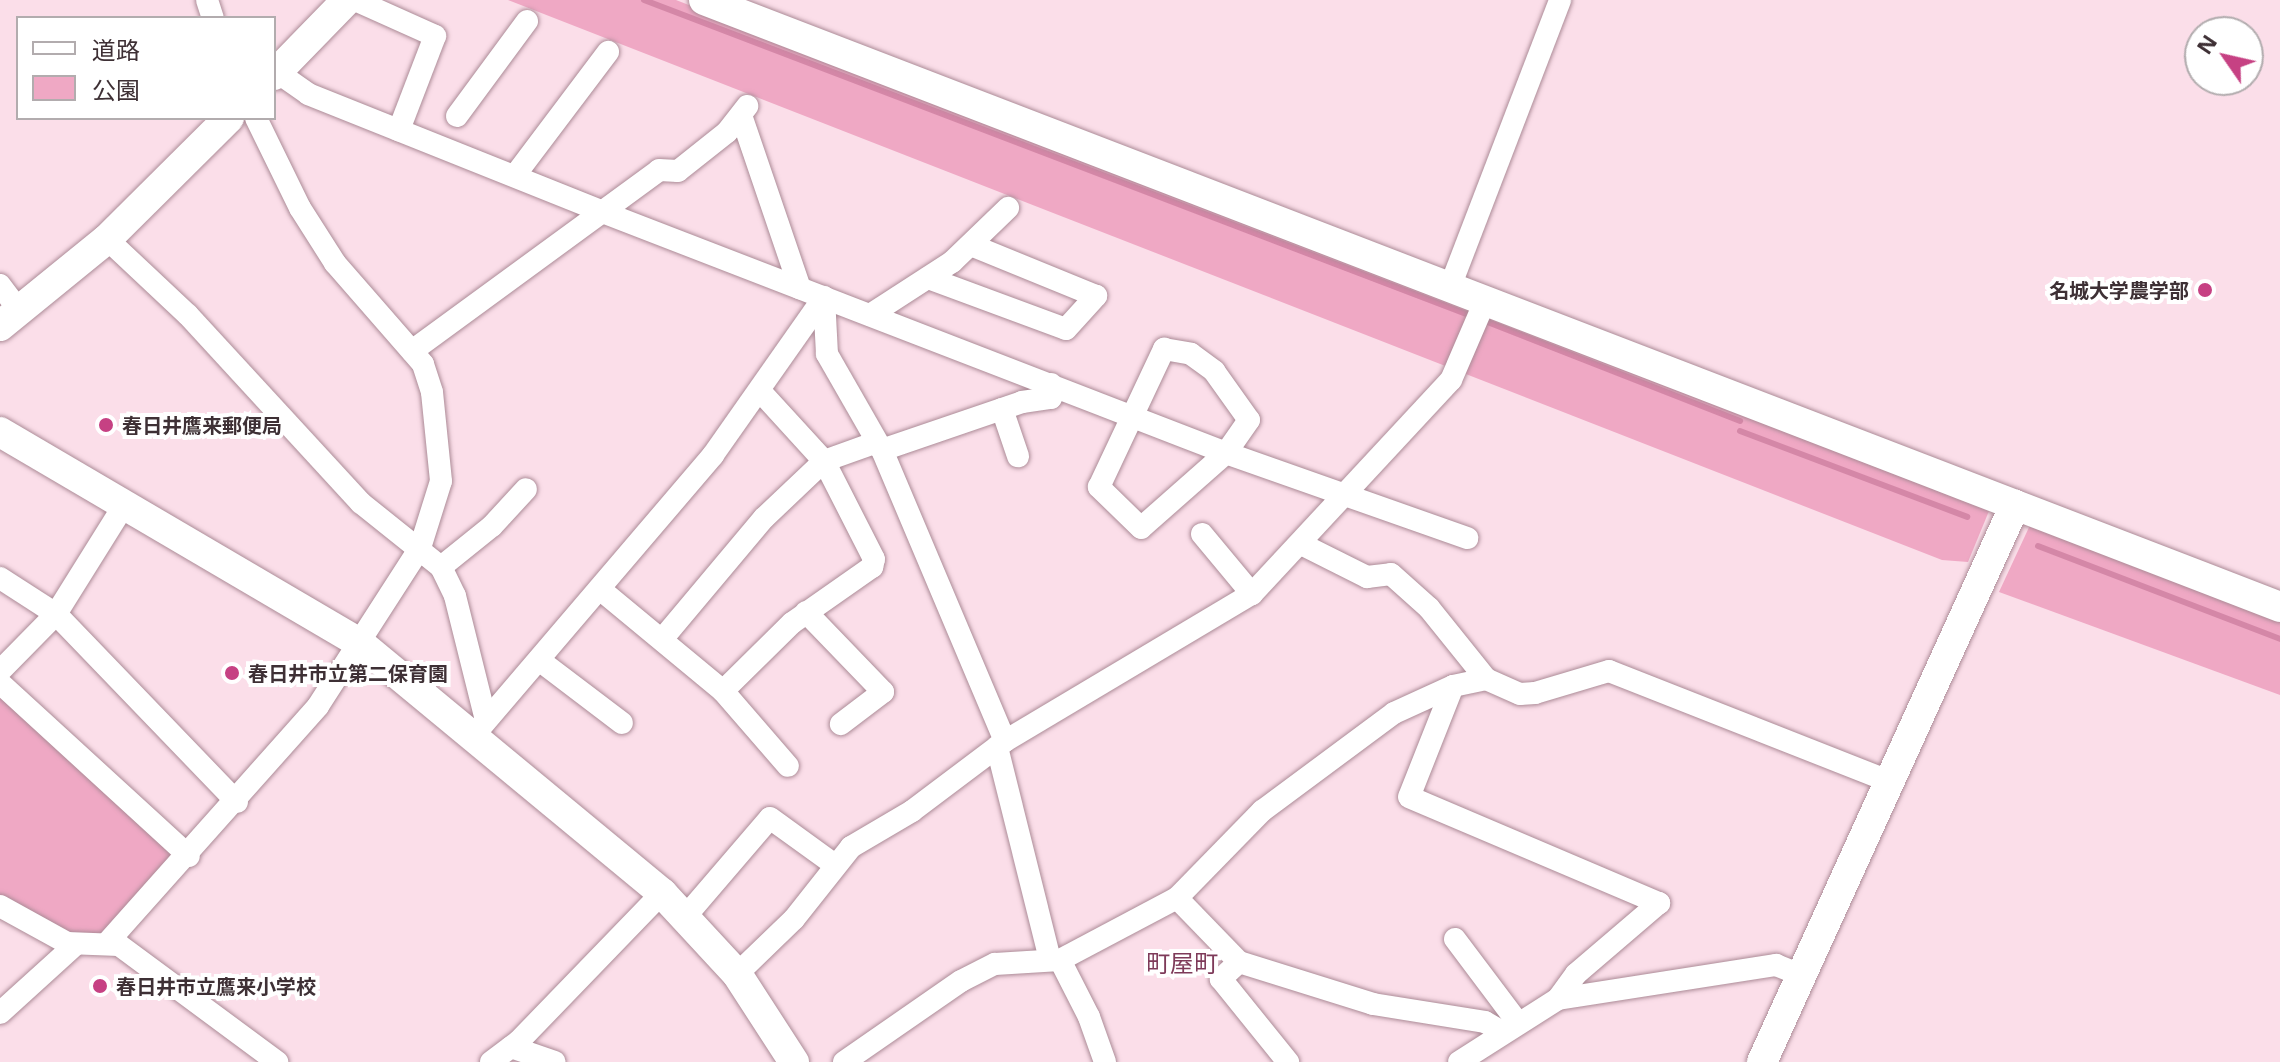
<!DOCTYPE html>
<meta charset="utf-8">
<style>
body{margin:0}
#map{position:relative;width:2280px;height:1062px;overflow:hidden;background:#fbdee9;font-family:"Open Sans","Noto Sans JP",sans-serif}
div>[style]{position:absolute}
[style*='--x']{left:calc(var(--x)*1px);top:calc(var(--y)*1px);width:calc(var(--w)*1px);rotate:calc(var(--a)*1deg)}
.green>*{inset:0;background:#efa8c4}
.stream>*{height:6px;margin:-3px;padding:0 3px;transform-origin:3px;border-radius:3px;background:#d487a7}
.roads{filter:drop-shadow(0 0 2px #ac8b97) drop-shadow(0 0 2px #ac8b97)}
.street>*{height:22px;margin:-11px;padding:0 11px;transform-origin:11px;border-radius:11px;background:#fff}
.secondary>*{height:30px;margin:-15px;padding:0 15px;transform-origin:15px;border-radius:15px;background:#fff}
.dots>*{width:22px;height:22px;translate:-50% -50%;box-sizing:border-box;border:4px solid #fff;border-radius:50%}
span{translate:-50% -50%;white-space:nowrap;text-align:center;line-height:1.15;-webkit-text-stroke:8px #fff;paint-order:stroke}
.poi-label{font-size:20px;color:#3e3035;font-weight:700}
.right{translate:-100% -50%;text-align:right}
.left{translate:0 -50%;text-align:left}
.quarter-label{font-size:24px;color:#7e3a59}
.legend{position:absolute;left:16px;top:16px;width:260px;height:104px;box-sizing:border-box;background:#fff;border:2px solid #b2acae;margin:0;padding:10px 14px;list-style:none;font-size:24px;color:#3e3035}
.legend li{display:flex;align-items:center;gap:16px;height:40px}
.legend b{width:40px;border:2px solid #b2acae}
.north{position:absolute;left:2184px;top:16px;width:80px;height:80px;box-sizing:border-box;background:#fff;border:2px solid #b2acae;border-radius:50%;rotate:304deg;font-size:22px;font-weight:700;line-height:32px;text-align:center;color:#3e3035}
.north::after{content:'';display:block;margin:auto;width:28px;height:36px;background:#c64183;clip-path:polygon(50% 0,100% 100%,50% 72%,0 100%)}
</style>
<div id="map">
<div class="green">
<div style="clip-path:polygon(508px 0,676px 0,1989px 511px,1968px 562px,1942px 560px)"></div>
<div style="clip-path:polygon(2031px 523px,2280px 619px,2280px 695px,1999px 592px)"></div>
<div style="clip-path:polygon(0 692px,176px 851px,106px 934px,74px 939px,0 899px)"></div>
</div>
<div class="stream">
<div style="--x:644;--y:0;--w:883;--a:20.9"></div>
<div style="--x:1485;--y:321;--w:274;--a:21.4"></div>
<div style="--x:1740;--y:431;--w:243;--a:20.7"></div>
<div style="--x:2038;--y:546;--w:259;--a:21"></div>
</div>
<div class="roads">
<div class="street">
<div style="--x:207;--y:0;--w:19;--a:72"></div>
<div style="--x:355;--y:0;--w:88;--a:24.2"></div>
<div style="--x:435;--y:36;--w:101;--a:111"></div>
<div style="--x:277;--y:72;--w:38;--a:35"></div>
<div style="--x:308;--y:94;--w:320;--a:21.8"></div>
<div style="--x:605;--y:213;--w:666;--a:21.13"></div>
<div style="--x:1226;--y:453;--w:256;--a:19.4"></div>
<div style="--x:457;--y:116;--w:118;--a:-53.6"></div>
<div style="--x:742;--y:118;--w:180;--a:71.2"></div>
<div style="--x:519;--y:170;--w:148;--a:-53"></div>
<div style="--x:107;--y:239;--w:111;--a:43.2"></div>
<div style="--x:188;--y:315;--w:255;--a:47.4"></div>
<div style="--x:361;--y:503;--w:102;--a:38.7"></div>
<div style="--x:441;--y:567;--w:32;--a:64"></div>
<div style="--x:455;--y:596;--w:128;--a:76"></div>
<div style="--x:928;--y:278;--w:147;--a:20.3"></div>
<div style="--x:1066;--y:329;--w:45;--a:-47.7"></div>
<div style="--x:1096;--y:296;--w:135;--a:-157.8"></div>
<div style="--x:0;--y:285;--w:31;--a:53"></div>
<div style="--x:1450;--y:287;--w:307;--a:-69"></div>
<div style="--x:824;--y:297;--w:57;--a:87"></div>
<div style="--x:827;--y:354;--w:111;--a:60.2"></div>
<div style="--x:882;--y:450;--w:316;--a:67.1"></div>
<div style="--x:870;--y:315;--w:98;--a:-32.9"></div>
<div style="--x:952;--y:262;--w:78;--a:-44"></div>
<div style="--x:1164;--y:349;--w:27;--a:10"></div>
<div style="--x:1191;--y:354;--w:29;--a:36"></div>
<div style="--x:1214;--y:371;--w:60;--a:54.5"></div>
<div style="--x:1249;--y:420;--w:40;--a:124.9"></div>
<div style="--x:1226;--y:453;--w:113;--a:138.6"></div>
<div style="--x:1141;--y:528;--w:59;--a:-135.7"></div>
<div style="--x:1099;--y:487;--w:153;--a:-64.8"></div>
<div style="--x:412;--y:351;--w:306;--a:-36.2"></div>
<div style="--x:659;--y:170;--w:19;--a:3"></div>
<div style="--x:678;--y:171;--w:63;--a:-38.5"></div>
<div style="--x:727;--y:132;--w:33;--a:-52"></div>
<div style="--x:1002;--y:409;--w:50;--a:71.2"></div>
<div style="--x:882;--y:450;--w:148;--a:-18.9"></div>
<div style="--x:1022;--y:402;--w:29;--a:-8"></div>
<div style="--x:1051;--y:398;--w:14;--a:-90"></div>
<div style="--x:1202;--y:534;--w:78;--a:50.2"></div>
<div style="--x:1301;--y:544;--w:74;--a:26.6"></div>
<div style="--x:1367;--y:577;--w:24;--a:-7"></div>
<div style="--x:1391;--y:574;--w:51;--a:41.8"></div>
<div style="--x:1429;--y:608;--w:91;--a:51.2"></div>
<div style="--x:441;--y:567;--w:65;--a:-38.8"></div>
<div style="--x:492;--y:526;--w:50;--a:-47.4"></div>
<div style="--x:0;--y:578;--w:67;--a:32.7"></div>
<div style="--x:56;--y:614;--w:261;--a:46.1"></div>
<div style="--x:601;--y:590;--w:158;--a:39.6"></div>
<div style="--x:723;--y:691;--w:99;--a:49.1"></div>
<div style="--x:806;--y:612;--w:111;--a:46.1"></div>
<div style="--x:883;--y:692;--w:53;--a:142.7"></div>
<div style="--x:664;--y:637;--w:155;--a:-50"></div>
<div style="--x:764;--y:518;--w:83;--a:-43.5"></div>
<div style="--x:824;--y:461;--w:93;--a:-132.4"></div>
<div style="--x:539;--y:660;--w:104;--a:37.2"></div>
<div style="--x:0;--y:671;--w:80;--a:-45.5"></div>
<div style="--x:56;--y:614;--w:128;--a:-58"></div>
<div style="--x:0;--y:683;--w:256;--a:42.5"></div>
<div style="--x:1453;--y:686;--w:119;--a:111.6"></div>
<div style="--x:1409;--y:797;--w:272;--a:23"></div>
<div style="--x:1659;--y:903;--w:109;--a:139.5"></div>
<div style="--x:1576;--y:974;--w:31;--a:126"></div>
<div style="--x:723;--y:691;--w:97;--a:-44.6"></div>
<div style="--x:792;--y:623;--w:98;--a:-35"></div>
<div style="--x:872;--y:567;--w:8;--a:-76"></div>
<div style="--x:874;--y:559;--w:110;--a:-117"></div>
<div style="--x:824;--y:461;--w:56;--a:-19.7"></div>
<div style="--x:480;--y:728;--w:359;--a:-49.5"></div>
<div style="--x:713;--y:455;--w:193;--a:-54.9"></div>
<div style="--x:997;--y:747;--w:219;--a:76"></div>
<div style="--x:1177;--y:898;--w:89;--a:45.9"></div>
<div style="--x:1239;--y:962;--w:140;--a:17.4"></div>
<div style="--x:1373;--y:1004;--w:113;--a:9.1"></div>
<div style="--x:1485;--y:1022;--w:20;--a:30"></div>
<div style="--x:0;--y:906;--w:77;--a:28.9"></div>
<div style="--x:67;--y:943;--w:52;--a:2.2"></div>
<div style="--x:119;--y:945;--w:197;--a:36.5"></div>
<div style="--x:685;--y:917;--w:130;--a:-49.4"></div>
<div style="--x:770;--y:818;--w:80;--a:35.9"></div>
<div style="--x:1455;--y:939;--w:105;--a:53.1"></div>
<div style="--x:107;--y:943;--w:317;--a:-48.3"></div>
<div style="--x:318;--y:706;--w:188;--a:-57.2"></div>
<div style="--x:420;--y:548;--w:70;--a:-72.6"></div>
<div style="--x:441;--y:481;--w:89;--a:-95.8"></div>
<div style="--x:432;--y:392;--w:29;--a:-108"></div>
<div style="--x:423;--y:364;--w:134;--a:-131.1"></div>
<div style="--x:335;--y:263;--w:65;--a:-122.5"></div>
<div style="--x:300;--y:208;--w:100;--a:-116.1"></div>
<div style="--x:1060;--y:960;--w:64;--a:63"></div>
<div style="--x:1089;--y:1017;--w:48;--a:70.4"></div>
<div style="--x:1239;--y:962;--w:25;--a:137"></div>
<div style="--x:1221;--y:979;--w:107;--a:51.1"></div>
<div style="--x:737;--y:974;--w:79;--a:-44"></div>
<div style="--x:794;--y:919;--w:92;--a:-51.6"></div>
<div style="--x:851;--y:847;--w:71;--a:-30.5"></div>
<div style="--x:912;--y:811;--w:116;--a:-37"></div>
<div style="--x:1005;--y:741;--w:287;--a:-30.8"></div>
<div style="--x:1252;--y:594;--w:292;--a:-47.1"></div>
<div style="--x:1451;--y:380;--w:86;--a:-66.7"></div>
<div style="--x:0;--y:1013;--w:101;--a:-42.2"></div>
<div style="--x:511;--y:1047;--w:46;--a:18.8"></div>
<div style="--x:491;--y:1062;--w:35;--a:-37"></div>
<div style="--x:519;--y:1041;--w:206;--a:-46"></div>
<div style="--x:844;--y:1062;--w:142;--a:-34.7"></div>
<div style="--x:961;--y:981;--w:38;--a:-27"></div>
<div style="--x:995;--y:964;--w:65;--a:-3.5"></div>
<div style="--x:1060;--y:960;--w:132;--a:-27.9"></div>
<div style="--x:1177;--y:898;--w:122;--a:-45.7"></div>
<div style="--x:1262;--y:811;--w:164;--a:-36.6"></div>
<div style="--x:1394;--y:713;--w:65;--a:-24.6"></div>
<div style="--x:1453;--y:686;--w:34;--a:-12"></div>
<div style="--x:1486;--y:679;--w:37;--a:24"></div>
<div style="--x:1520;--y:694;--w:15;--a:-4"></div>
<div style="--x:1535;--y:693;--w:77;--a:-16.6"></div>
<div style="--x:1609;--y:671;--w:303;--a:21.5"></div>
<div style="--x:1459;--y:1062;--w:117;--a:-32.5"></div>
<div style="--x:1558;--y:999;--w:221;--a:-8.9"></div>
<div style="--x:1776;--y:965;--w:29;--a:22"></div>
</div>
<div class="secondary">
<div style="--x:704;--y:0;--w:1689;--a:21.06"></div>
<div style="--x:274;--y:75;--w:105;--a:-45.8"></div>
<div style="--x:0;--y:326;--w:138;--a:-39.1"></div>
<div style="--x:107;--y:239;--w:172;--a:-44.8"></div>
<div style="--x:0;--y:432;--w:419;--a:30.4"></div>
<div style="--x:361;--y:644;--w:391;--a:39.6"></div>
<div style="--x:662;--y:893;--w:110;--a:47.2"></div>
<div style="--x:737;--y:974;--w:105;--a:57.1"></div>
<div style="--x:1762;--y:1062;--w:612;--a:-65.57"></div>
</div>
</div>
<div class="dots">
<div style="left:2205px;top:290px;background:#c64183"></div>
<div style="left:106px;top:425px;background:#c64183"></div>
<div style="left:232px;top:673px;background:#c64183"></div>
<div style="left:100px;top:986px;background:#c64183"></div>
</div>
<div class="poi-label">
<span class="right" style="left:2189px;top:290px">名城大学農学部</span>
<span class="left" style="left:122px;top:425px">春日井鷹来郵便局</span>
<span class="left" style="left:248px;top:673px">春日井市立第二保育園</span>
<span class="left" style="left:116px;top:986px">春日井市立鷹来小学校</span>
</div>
<div class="quarter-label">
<span style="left:1182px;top:963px">町屋町</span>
</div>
<ul class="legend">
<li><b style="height:10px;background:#fff"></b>道路</li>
<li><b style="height:22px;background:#efa8c4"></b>公園</li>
</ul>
<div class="north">N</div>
</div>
